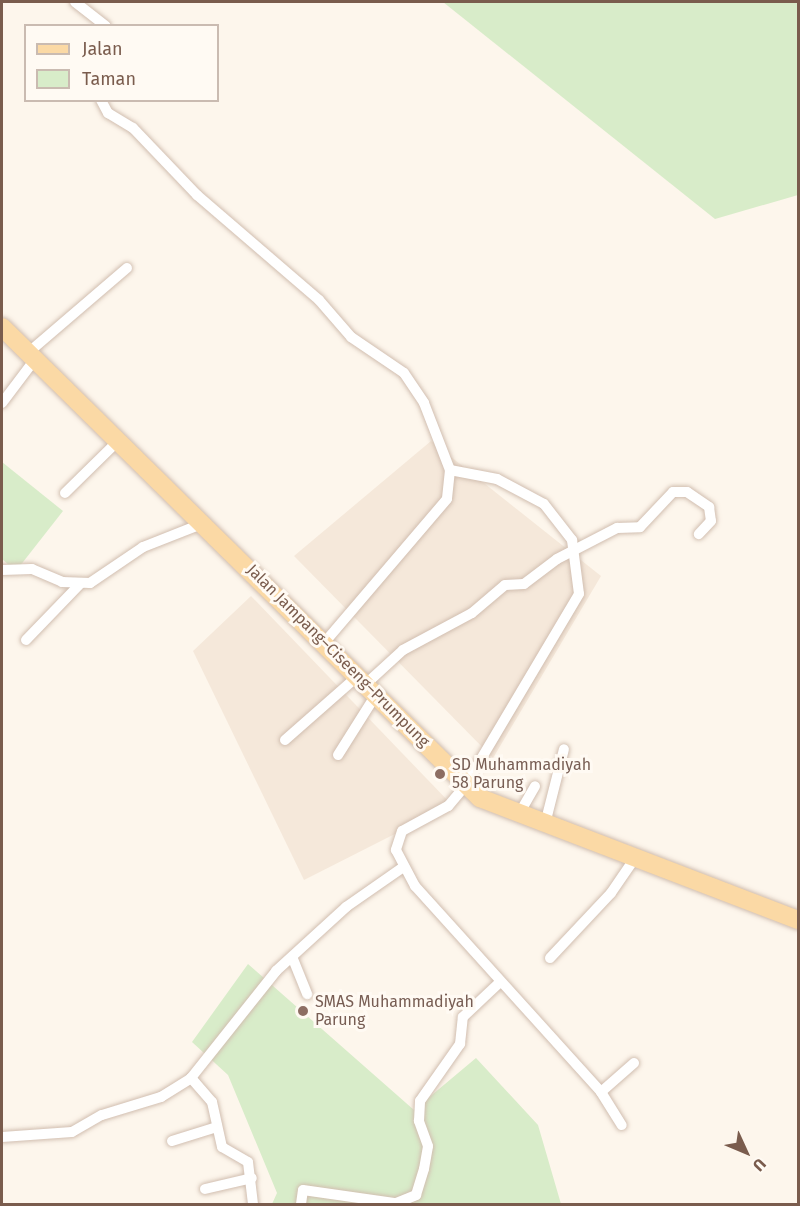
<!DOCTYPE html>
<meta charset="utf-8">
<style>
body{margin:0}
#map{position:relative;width:800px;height:1206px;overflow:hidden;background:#fdf6ec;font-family:"Fira Sans",sans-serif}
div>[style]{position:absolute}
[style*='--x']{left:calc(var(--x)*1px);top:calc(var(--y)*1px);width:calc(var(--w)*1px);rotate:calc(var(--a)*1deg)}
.residential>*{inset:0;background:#f5e8da}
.green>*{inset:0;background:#d8ecc9}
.roads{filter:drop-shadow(0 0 2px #d1beb0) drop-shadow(0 0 2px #d1beb0)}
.street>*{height:10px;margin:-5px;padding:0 5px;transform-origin:5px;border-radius:5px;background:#fff}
.primary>*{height:18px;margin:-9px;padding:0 9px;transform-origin:9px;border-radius:9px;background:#fbd9a5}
.dots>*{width:16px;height:16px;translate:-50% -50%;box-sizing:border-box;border:3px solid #fffaf3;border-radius:50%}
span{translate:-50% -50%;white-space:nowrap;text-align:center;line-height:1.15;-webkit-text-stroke:6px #fffaf3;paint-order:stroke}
.street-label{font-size:16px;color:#7a5c4d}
.education-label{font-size:16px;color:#785e54}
.left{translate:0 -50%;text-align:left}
.frame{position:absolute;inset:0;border:3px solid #7a5c4d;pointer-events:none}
.legend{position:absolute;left:24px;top:24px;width:195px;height:78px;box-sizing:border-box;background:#fffaf3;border:2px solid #cabbb1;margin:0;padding:8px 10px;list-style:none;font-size:18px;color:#7a5c4d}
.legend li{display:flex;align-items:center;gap:12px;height:30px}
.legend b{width:30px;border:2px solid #cabbb1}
.north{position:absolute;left:716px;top:1122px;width:60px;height:60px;-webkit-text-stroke:4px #fffaf3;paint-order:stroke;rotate:134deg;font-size:16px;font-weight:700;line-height:24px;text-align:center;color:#7a5c4d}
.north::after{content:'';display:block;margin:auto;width:21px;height:27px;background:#7a5c4d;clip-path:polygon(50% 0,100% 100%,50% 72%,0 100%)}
</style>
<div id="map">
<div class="residential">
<div style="clip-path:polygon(431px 441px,601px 576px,493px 758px,294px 556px)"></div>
<div style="clip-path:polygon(251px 596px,452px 805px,304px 880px,193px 651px)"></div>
</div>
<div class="green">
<div style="clip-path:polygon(443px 2px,798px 2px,798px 195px,715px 219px)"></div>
<div style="clip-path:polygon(2px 462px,63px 511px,16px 571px,2px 559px)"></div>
<div style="clip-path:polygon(248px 964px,414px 1110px,476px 1058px,538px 1125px,561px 1204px,272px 1204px,277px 1193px,228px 1075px,192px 1042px)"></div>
</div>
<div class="roads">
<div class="street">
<div style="--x:75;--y:2;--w:39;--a:38"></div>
<div style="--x:101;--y:100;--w:15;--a:62"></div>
<div style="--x:108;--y:113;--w:29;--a:31"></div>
<div style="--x:133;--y:128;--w:93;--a:46.3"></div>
<div style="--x:197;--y:195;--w:161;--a:40.7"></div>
<div style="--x:319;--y:300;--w:49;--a:49.1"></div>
<div style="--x:351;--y:337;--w:64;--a:34.2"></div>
<div style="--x:404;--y:373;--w:36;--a:56"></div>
<div style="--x:424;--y:403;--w:72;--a:68.8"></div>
<div style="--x:450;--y:470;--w:29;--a:96"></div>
<div style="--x:447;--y:499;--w:188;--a:130.5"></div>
<div style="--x:29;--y:352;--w:129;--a:-40.6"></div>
<div style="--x:2;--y:403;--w:56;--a:-52.9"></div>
<div style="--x:450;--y:470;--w:48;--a:10.8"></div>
<div style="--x:497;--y:479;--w:53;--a:28"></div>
<div style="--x:544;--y:504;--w:46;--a:52.1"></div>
<div style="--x:572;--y:540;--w:54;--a:82.6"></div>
<div style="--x:579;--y:594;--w:223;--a:120.7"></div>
<div style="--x:465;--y:786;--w:26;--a:130"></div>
<div style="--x:448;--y:806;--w:52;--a:151.5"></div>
<div style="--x:402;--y:831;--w:20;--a:108"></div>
<div style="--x:396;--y:850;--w:41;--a:62.2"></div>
<div style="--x:415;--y:886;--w:278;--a:47.9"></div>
<div style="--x:601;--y:1092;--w:39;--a:58"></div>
<div style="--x:65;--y:493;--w:76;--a:-44.5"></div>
<div style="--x:2;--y:570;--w:30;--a:-2"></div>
<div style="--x:32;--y:569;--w:33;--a:23"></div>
<div style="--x:62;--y:582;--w:28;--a:2"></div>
<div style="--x:90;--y:583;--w:64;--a:-34.2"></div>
<div style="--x:143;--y:547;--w:66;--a:-21.5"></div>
<div style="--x:26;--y:640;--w:78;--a:-46"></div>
<div style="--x:367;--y:683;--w:49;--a:-42.5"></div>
<div style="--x:403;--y:650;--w:78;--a:-28.2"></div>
<div style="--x:472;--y:613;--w:43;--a:-40.3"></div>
<div style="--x:505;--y:585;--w:19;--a:-3"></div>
<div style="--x:524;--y:584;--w:41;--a:-37.1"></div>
<div style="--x:557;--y:559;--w:68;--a:-27.3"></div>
<div style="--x:617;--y:528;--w:23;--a:-2"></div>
<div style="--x:640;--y:527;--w:48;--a:-46.7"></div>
<div style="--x:673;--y:492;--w:14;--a:0"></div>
<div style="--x:687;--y:492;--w:27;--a:34"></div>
<div style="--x:709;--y:507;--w:14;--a:82"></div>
<div style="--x:711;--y:521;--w:18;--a:133"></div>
<div style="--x:285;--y:740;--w:98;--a:-41.3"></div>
<div style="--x:338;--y:755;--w:73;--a:-57.8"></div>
<div style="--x:519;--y:814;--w:32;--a:-60"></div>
<div style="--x:545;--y:824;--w:77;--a:-75.8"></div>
<div style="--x:550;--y:958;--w:89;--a:-46.8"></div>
<div style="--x:611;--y:893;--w:42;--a:-55.6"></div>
<div style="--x:293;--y:959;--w:38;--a:68"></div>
<div style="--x:601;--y:1092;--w:44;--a:-41.3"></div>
<div style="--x:2;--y:1137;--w:70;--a:-4.1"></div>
<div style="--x:72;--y:1132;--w:34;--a:-30"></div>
<div style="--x:102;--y:1115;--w:62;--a:-17"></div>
<div style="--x:161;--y:1097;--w:36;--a:-32"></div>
<div style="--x:172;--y:1141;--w:47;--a:-17.3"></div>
<div style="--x:205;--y:1189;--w:48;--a:-13.2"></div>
<div style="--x:253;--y:1204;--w:42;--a:-96.8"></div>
<div style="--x:248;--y:1162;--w:30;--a:-150"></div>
<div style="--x:222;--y:1147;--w:46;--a:-102.5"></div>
<div style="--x:212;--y:1102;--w:32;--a:-131"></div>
<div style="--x:191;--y:1078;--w:137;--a:-51.5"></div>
<div style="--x:276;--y:971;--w:95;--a:-42.4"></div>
<div style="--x:346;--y:907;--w:68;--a:-34.9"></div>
<div style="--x:301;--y:1204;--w:14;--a:-82"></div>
<div style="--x:303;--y:1190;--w:92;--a:8.1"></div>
<div style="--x:394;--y:1204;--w:24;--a:-22"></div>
<div style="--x:416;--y:1195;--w:27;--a:-73"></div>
<div style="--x:424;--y:1169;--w:23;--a:-80"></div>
<div style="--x:428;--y:1146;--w:27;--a:-110"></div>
<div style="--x:419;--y:1121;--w:20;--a:-87"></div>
<div style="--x:420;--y:1101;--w:70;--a:-54.9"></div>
<div style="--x:460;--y:1044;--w:27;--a:-84"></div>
<div style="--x:463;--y:1017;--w:51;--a:-43.4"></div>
</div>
<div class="primary">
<div style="--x:2;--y:327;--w:671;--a:44.58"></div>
<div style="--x:480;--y:798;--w:341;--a:21"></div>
</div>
</div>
<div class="dots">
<div style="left:440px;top:774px;background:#8d6e63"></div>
<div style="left:303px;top:1011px;background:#8d6e63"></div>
</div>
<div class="street-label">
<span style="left:338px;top:656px;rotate:45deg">Jalan Jampang–Ciseeng–Prumpung</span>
</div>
<div class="education-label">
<span class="left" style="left:452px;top:774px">SD Muhammadiyah<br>58 Parung</span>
<span class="left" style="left:315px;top:1011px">SMAS Muhammadiyah<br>Parung</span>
</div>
<div class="frame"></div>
<ul class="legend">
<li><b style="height:8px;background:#fbd9a5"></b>Jalan</li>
<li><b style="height:16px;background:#d8ecc9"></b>Taman</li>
</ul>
<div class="north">U</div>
</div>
